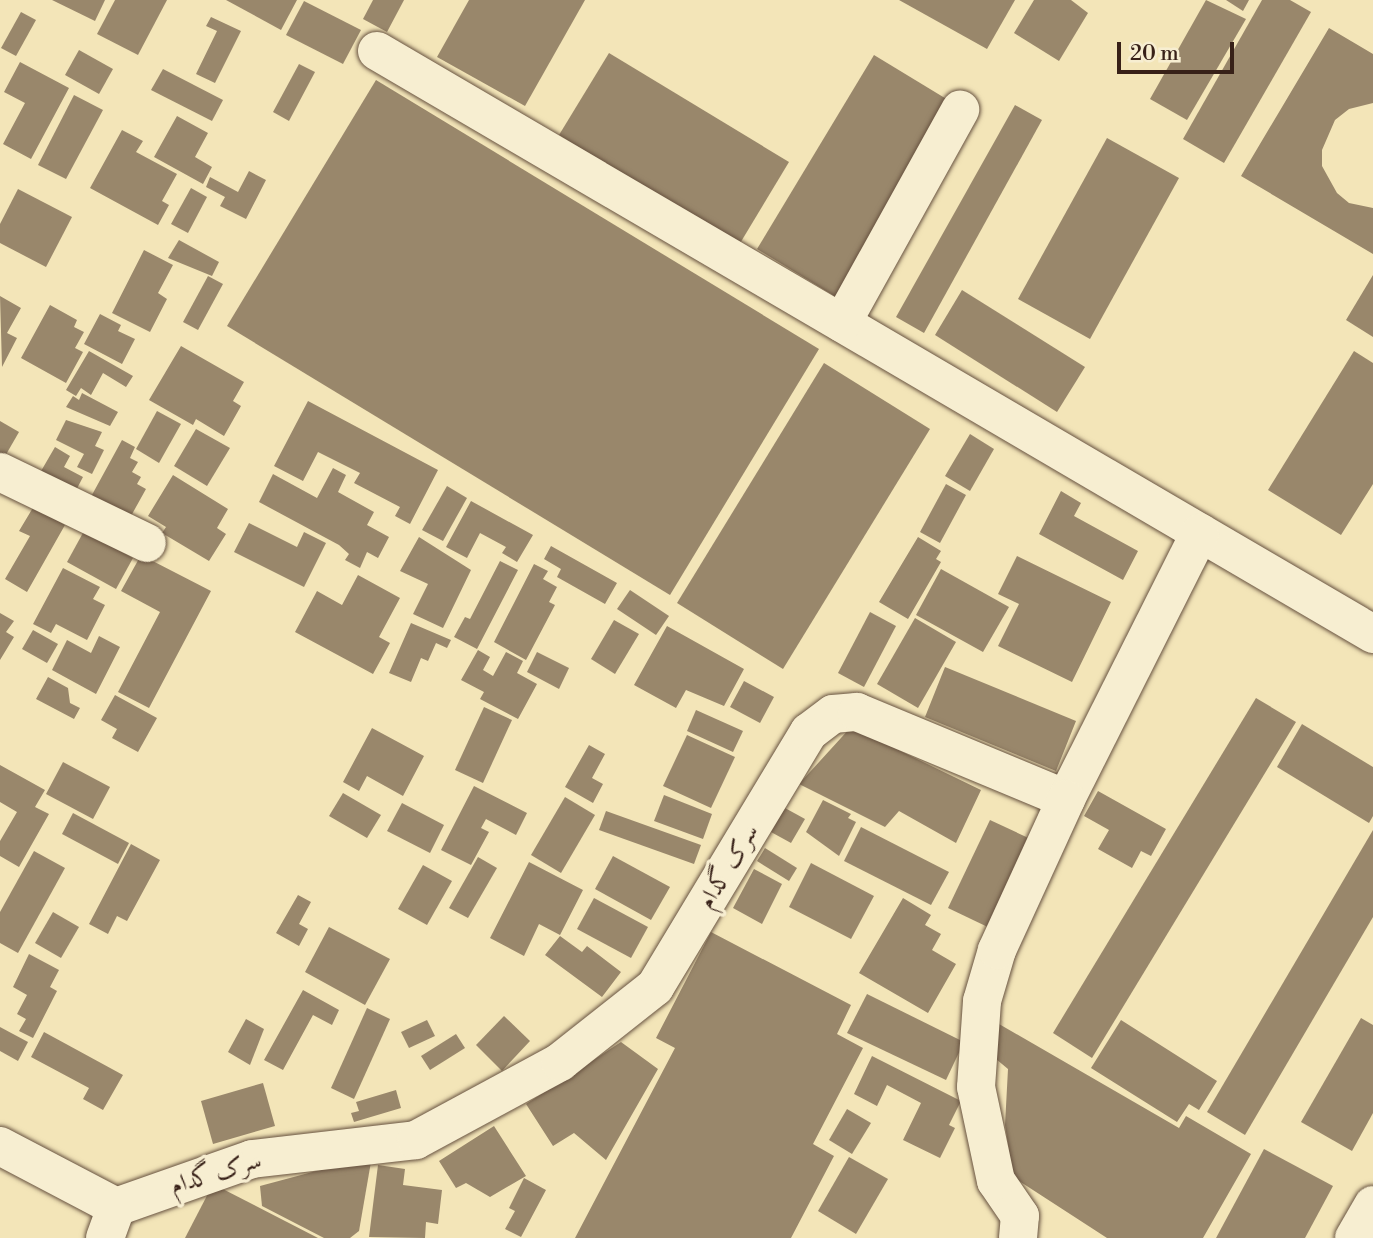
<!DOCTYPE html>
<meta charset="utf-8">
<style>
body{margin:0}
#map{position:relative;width:1373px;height:1238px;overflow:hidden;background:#f3e5b8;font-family:"Libre Bodoni",Amiri,serif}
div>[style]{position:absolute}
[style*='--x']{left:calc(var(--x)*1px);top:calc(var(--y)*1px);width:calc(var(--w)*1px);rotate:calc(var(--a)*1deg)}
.building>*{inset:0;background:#99876b}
.roads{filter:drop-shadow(0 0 2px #675240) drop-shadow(0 0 2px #675240)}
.minor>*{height:38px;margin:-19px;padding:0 19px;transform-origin:19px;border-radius:19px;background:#f7eed1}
span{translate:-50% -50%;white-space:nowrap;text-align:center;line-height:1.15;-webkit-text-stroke:7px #f7eed1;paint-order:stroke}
.street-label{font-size:24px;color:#382118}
.scale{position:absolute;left:1117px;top:42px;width:117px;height:32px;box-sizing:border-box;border:4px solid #382118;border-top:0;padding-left:9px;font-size:21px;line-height:24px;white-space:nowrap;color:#382118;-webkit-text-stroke:5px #f7eed1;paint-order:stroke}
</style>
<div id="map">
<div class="building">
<div style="clip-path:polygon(52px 0,105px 0,95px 21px)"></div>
<div style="clip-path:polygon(115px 0,167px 0,138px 55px,97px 34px)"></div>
<div style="clip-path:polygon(226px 0,297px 0,281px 30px)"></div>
<div style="clip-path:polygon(373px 0,404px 0,387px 32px,363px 19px)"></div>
<div style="clip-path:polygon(469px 0,585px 0,525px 106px,437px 57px)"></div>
<div style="clip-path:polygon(899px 0,1015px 0,987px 49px)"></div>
<div style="clip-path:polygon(1034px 0,1071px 0,1088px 13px,1059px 61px,1014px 33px)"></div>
<div style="clip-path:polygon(1206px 0,1246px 19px,1187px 120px,1150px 99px)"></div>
<div style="clip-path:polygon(1226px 0,1249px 0,1243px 11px)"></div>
<div style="clip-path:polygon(1262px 0,1290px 0,1311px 12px,1224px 163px,1183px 139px)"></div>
<div style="clip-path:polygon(304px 1px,361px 30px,343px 64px,286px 35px)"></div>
<div style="clip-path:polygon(21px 12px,36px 20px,16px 56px,1px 48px)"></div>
<div style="clip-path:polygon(211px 17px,241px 31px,215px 83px,196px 74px,217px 31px,206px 26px)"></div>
<div style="clip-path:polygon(1329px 28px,1373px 54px,1373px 103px,1349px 109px,1335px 120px,1322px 150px,1322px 166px,1337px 193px,1349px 203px,1373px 208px,1373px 254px,1241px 176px)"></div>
<div style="clip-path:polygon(79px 50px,113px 69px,99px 94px,65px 75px)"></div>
<div style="clip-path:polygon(609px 53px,789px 162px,739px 245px,559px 135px)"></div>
<div style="clip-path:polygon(874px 55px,958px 106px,841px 300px,757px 249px)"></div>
<div style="clip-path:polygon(20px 62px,69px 88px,31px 159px,3px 144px,25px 103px,4px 92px)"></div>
<div style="clip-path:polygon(299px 64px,315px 72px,289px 121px,273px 112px)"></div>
<div style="clip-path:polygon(163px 69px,223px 100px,212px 121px,151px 90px)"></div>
<div style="clip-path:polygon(376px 80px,819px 349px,670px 595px,227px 326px)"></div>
<div style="clip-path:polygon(74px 95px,103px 110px,66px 179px,38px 165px)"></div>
<div style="clip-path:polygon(1015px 105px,1042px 120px,924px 333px,896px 317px)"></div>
<div style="clip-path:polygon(177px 116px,208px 133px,195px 157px,212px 167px,203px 184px,154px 157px)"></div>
<div style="clip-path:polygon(122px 130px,143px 141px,136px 152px,177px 174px,162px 201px,169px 205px,158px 225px,90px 188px)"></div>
<div style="clip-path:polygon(1107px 138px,1179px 178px,1090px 339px,1018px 299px)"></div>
<div style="clip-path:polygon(249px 171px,266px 180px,246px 219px,220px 206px,225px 197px,206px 187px,210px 177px,238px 192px)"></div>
<div style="clip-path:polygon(191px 188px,207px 197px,188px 233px,171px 224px)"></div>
<div style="clip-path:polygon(18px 189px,72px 217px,46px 267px,0 243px,0 224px)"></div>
<div style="clip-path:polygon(179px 240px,219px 262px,212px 276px,168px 258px)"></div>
<div style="clip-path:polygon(144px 250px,173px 265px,158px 293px,167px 299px,150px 332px,112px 313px)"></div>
<div style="clip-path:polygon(1373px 275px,1373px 337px,1346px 320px)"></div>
<div style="clip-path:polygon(208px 276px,223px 284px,198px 330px,183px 322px)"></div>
<div style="clip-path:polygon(962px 290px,1085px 367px,1057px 412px,935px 335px)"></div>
<div style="clip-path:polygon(0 296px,21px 308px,7px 333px,17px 338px,2px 367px)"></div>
<div style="clip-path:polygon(50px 305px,77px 320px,74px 327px,84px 332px,75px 348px,83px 352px,66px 383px,21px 358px)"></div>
<div style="clip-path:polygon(100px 314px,121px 325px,118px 331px,135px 339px,122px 364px,84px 344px)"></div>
<div style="clip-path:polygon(181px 346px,244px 382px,233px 401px,241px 406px,224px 436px,196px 419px,193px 425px,149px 400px)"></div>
<div style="clip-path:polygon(89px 351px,133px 376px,126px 387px,103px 373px,91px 395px,81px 388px,76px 396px,66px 390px)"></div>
<div style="clip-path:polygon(1354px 351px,1373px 363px,1373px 484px,1341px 535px,1268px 490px)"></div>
<div style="clip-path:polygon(824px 363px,930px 429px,783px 669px,677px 603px)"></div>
<div style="clip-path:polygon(82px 393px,118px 412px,110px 426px,66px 407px,73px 396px,79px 400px)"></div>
<div style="clip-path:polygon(308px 401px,438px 470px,410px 524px,395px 516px,400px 507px,354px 483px,360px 473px,318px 452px,303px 481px,274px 466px)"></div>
<div style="clip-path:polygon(157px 411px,181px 424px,159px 463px,136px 449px)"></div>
<div style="clip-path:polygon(66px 420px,102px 432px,95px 446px,104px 450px,92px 474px,77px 467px,84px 454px,56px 440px)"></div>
<div style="clip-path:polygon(0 421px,19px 432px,0 465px)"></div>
<div style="clip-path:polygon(196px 429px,230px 448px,207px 486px,174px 466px)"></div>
<div style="clip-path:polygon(970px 434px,994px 449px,970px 491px,945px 476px)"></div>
<div style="clip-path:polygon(122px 440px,135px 447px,130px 458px,138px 462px,132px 472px,141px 477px,137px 484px,146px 489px,126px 525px,87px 504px)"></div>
<div style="clip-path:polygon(55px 447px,70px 456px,64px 467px,83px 477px,72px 498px,37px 478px)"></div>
<div style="clip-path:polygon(333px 468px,346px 475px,338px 492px,374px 512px,367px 525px,389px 537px,378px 558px,367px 552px,360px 568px,345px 560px,349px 554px,339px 545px,259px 502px,273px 474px,317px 498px)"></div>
<div style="clip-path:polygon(173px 475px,228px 509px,217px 528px,226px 534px,209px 561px,162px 533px,166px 527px,148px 516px)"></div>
<div style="clip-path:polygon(946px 484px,966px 495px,940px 543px,920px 532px)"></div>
<div style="clip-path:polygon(447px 486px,467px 498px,443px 541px,422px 530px)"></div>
<div style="clip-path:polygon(1061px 491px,1081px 503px,1074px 516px,1138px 551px,1123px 580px,1039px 534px)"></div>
<div style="clip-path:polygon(471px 501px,533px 535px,517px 562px,502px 553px,506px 547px,480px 533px,467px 558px,446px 547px)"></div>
<div style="clip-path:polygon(34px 506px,65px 525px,27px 592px,5px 579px,30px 536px,19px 531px)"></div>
<div style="clip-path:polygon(249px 523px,297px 547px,304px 532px,326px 543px,304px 587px,234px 552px)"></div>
<div style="clip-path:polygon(84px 531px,133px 558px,116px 589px,67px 562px)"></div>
<div style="clip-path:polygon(419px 537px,471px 570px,443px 628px,413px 614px,428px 584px,400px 571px)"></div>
<div style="clip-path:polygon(918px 537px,941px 551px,936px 559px,941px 562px,908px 619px,879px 602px)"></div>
<div style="clip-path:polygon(551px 546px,617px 583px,605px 604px,557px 577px,561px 569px,544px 559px)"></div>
<div style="clip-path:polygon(141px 555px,211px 591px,149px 708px,118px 692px,160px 612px,121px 591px)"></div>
<div style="clip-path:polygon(1017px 556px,1111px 602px,1072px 682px,998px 646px,1019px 604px,998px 594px)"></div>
<div style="clip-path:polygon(500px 561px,518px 570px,477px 649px,454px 637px,465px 617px,470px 619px)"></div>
<div style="clip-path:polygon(534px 564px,548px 571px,543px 579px,557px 587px,549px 602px,555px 605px,526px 660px,494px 642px)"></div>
<div style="clip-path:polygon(63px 568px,100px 587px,93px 599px,105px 605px,87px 640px,56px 624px,51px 633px,33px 624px)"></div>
<div style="clip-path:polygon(941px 569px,1009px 607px,983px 652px,916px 615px)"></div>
<div style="clip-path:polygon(358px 575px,400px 598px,379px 637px,390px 643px,373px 674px,295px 632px,317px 591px,342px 605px)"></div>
<div style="clip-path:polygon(630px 590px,669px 616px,656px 635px,617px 609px)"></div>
<div style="clip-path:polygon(870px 612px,896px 626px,864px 687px,838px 673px)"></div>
<div style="clip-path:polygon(0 613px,14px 621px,6px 632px,14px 637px,0 660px)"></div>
<div style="clip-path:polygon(915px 618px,956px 642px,918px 708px,877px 684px)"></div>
<div style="clip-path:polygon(614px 620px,639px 634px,615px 674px,591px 659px)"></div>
<div style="clip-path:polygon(411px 623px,451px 640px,447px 648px,436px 643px,428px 661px,421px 658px,411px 682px,389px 673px)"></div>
<div style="clip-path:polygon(667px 626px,744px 669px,724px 706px,686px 690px,676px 708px,634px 685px)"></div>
<div style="clip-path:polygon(33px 630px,58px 644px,47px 663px,22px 649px)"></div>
<div style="clip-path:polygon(99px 636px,120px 647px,96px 694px,52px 670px,67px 640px,91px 653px)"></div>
<div style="clip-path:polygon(478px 650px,490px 657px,483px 670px,493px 676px,506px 652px,523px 661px,517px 673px,537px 684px,518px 719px,480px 699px,484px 692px,461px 680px)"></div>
<div style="clip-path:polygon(537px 652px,569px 668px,559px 689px,527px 672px)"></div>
<div style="clip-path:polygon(945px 667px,1076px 721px,1056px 771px,925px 717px)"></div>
<div style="clip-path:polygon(48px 677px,68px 688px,70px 703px,80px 708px,74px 719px,36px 699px)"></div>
<div style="clip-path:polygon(744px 681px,774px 697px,760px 723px,730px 707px)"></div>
<div style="clip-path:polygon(115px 695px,157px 718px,138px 752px,112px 738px,117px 729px,101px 720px)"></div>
<div style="clip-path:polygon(1256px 698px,1296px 722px,1092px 1058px,1053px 1033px)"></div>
<div style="clip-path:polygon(484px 707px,512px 720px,483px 783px,455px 770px)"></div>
<div style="clip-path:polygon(696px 710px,743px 731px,733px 752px,687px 731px)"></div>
<div style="clip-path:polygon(1302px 724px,1373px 767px,1373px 816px,1369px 823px,1277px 767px)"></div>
<div style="clip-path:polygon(851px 727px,981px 790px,956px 843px,899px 811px,885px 827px,799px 784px)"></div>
<div style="clip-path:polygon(372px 728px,424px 756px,403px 796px,367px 776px,359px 791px,343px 782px)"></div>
<div style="clip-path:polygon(687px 735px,735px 757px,711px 808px,663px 786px)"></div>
<div style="clip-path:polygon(589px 745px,605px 754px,592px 778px,603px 784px,593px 803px,565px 787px)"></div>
<div style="clip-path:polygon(63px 762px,110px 787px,93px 819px,46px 794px)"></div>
<div style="clip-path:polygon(0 765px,45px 790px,35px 807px,49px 814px,19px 867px,0 856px,0 841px,17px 812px,0 802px)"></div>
<div style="clip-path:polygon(474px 786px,527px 813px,516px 835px,486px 819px,481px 828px,489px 832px,471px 865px,441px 850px)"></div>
<div style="clip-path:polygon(1098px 791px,1166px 829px,1151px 856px,1141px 851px,1132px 868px,1098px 849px,1109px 830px,1084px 816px)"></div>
<div style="clip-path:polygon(343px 793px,381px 815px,367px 838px,329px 816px)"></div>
<div style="clip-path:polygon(664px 795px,712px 814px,703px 839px,654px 821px)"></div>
<div style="clip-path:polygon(565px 797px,595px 815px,561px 873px,531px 855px)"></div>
<div style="clip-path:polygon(823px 800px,851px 814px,848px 818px,856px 822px,839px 856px,806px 832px)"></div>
<div style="clip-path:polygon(402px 803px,444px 825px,430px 853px,387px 831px)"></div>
<div style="clip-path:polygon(785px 808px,805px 819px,791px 843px,771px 832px)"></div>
<div style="clip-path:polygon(606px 811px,701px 845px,694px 864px,599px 830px)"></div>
<div style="clip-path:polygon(73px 813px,129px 843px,118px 864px,62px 834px)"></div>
<div style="clip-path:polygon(990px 820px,1037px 842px,994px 930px,948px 908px)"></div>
<div style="clip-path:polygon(861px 827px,949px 872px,931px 905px,844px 861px)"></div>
<div style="clip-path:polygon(1373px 830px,1373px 917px,1245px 1135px,1207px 1112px)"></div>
<div style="clip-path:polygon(131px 844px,160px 860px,127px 921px,117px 916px,108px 934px,89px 924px)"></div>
<div style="clip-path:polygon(765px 848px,797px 868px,789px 881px,757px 861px)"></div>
<div style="clip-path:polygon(34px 851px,65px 868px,18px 953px,0 943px,0 912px)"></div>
<div style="clip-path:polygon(613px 856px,670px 887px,651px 920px,595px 889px)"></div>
<div style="clip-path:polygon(478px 857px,497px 868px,468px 918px,449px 908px)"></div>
<div style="clip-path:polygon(529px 862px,583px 890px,560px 935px,539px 924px,524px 956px,490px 938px)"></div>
<div style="clip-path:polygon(811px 863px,874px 896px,851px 939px,789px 907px)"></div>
<div style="clip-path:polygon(423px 865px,452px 881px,427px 925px,398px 909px)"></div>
<div style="clip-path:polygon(754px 869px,782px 884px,762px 924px,733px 908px)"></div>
<div style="clip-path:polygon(298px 895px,311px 902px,299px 924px,308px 929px,299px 946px,276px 933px)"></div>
<div style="clip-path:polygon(594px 898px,648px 927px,631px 958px,577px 929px)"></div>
<div style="clip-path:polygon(903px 898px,931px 915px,925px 925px,941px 934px,932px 950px,956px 964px,928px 1013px,859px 973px)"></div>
<div style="clip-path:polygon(53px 912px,79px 927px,61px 958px,35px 943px)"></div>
<div style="clip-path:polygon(329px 927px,390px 959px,365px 1005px,305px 972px)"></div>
<div style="clip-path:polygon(711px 932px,851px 1005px,837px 1034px,863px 1048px,813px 1144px,834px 1156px,791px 1238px,575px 1238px,675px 1048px,656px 1038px)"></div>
<div style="clip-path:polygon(560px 936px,582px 952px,587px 946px,621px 972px,602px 997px,545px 955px)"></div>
<div style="clip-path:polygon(29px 954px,59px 970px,50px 987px,57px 991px,33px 1038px,19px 1031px,26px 1019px,17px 1014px,27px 995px,13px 987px)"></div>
<div style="clip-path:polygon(303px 990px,339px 1010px,332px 1025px,313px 1015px,283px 1070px,264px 1060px)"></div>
<div style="clip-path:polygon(867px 994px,964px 1042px,946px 1080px,847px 1033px)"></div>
<div style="clip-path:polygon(367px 1008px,390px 1019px,354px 1099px,331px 1088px)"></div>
<div style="clip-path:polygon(504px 1016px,530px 1041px,502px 1071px,476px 1045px)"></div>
<div style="clip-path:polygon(1361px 1018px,1373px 1025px,1373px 1113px,1352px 1151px,1301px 1122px)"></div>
<div style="clip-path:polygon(246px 1019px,264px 1029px,250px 1065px,228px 1052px)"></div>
<div style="clip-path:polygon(427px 1020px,435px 1036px,409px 1048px,401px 1032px)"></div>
<div style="clip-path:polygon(1121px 1020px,1217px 1081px,1199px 1110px,1189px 1104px,1177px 1122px,1091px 1068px)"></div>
<div style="clip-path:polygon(999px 1024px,1179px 1128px,1186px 1116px,1251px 1154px,1203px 1238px,1107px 1238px,1013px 1177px,1005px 1125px,1008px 1069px,984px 1049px)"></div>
<div style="clip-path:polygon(0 1027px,28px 1042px,18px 1061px,0 1051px)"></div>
<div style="clip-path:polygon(44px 1032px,123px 1075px,103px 1110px,83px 1099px,89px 1088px,31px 1057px)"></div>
<div style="clip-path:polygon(456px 1034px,465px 1048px,430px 1070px,421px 1056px)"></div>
<div style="clip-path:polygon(621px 1042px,658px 1069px,606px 1160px,574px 1133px,553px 1146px,526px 1104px)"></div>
<div style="clip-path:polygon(872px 1056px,961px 1101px,949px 1125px,955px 1128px,940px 1158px,903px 1140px,921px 1103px,887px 1085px,877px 1106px,854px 1094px)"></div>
<div style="clip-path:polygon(263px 1083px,275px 1126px,213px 1144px,201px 1101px)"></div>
<div style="clip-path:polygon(396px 1090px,401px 1108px,354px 1122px,351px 1113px,359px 1111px,356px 1102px)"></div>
<div style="clip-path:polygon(847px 1109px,871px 1123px,852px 1154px,829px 1140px)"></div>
<div style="clip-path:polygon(494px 1126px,526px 1176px,490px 1197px,466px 1183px,456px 1188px,439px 1161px)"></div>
<div style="clip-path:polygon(1264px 1149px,1333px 1186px,1305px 1238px,1216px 1238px)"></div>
<div style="clip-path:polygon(372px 1156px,359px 1231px,350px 1238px,324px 1238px,262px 1206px,260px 1186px)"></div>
<div style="clip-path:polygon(849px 1157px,888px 1179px,856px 1234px,818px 1211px)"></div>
<div style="clip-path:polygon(378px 1165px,405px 1169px,403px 1185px,442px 1190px,438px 1224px,426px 1222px,425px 1238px,369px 1237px)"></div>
<div style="clip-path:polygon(524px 1178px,546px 1190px,521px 1237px,505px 1229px,515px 1211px,509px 1208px)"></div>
<div style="clip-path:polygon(213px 1184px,318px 1238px,185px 1238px)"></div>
</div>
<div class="roads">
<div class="minor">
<div style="--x:377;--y:51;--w:1154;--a:30.34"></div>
<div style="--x:842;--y:323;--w:244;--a:-61"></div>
<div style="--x:0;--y:472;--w:163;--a:25.8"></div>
<div style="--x:0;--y:1146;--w:131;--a:27.7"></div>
<div style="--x:116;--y:1207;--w:144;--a:-19.4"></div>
<div style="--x:252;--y:1159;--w:165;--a:-6.6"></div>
<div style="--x:416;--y:1140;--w:164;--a:-28.4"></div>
<div style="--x:560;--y:1062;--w:121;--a:-38.3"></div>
<div style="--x:655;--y:987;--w:298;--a:-58.9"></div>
<div style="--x:809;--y:732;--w:30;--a:-37"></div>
<div style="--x:833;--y:714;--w:24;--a:-5"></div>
<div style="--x:857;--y:712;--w:226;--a:22.6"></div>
<div style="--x:1066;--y:799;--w:298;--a:-63.3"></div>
<div style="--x:105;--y:1238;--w:33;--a:-70"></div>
<div style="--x:1018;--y:1238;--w:22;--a:-85"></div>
<div style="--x:1020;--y:1216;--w:42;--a:-124.4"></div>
<div style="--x:996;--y:1181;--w:96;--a:-102"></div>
<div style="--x:976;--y:1087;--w:86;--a:-86"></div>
<div style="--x:982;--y:1001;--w:53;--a:-73.6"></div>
<div style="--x:997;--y:950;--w:166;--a:-65.4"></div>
<div style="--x:1354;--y:1238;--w:38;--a:-60"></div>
</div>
</div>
<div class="street-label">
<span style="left:729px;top:867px;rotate:-59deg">سرک گدام</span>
<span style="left:216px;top:1174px;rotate:-17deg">سرک گدام</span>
</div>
<div class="scale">20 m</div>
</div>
